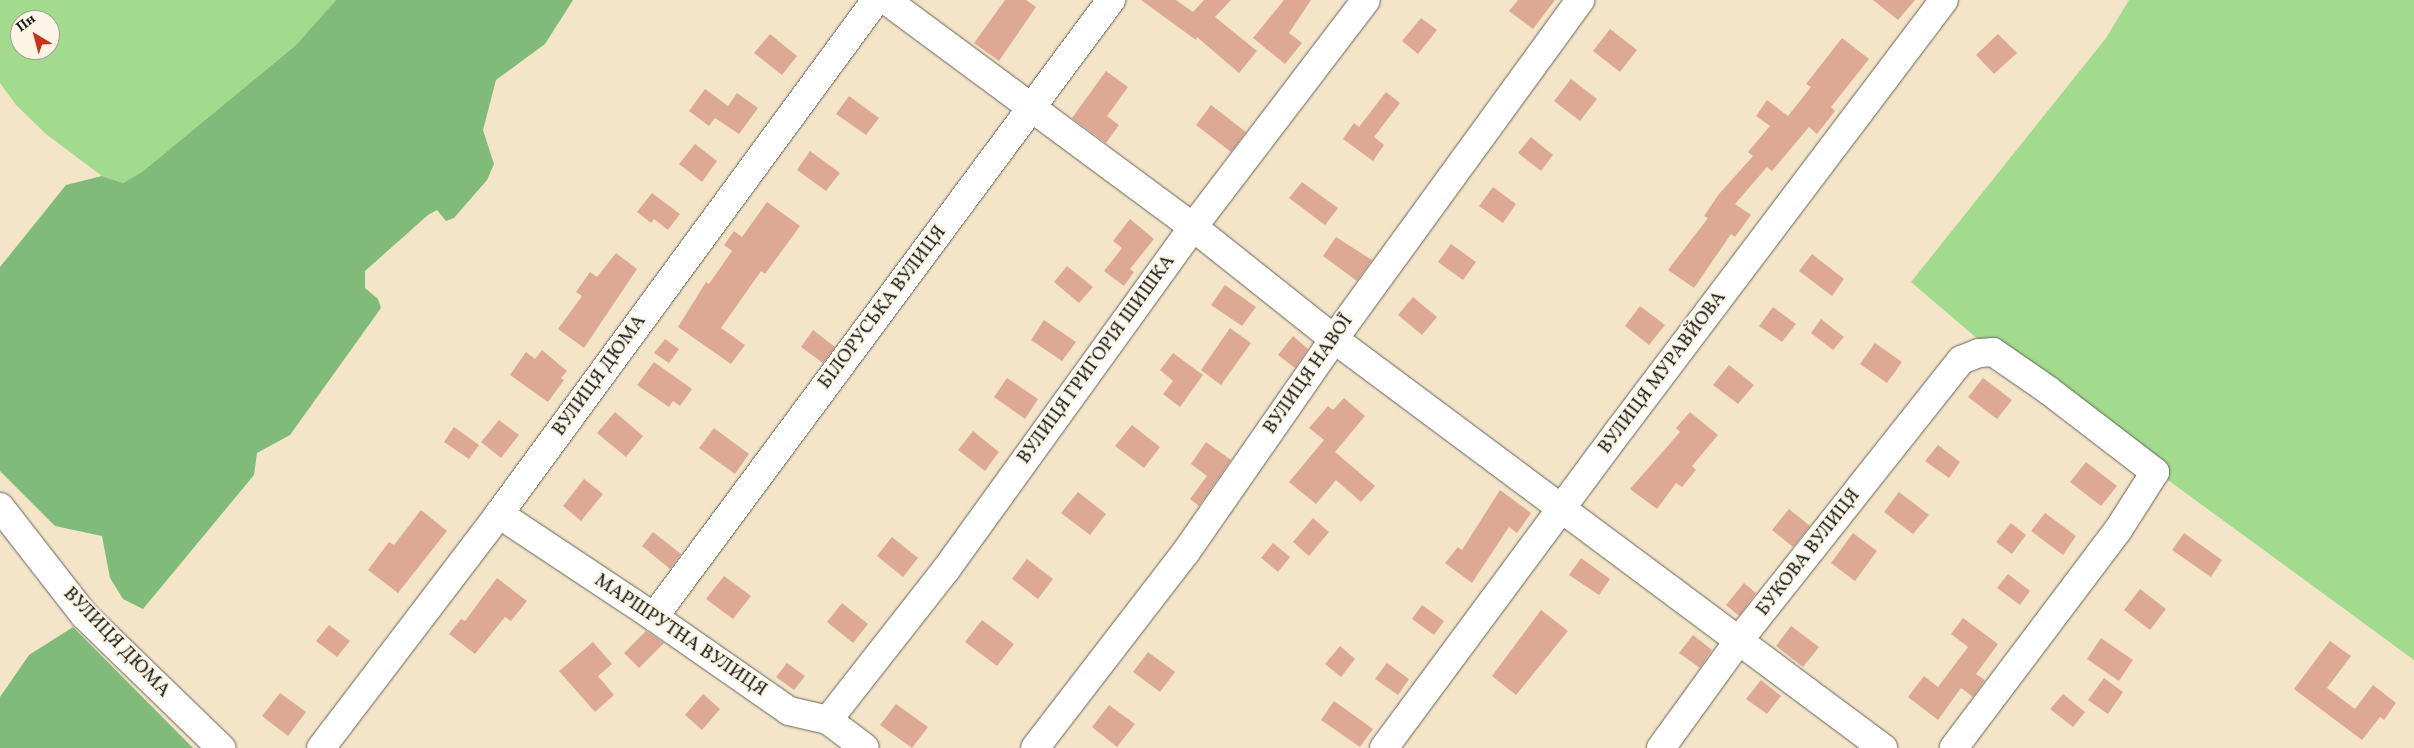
<!DOCTYPE html>
<meta charset="utf-8">
<style>
body{margin:0}
#map{position:relative;width:2414px;height:748px;overflow:hidden;background:#f4e5c9;font-family:Vollkorn,serif}
div>[style]{position:absolute}
[style*='--x']{left:calc(var(--x)*1px);top:calc(var(--y)*1px);width:calc(var(--w)*1px);rotate:calc(var(--a)*1deg)}
.green>*{inset:0;background:#a2db8e}
.forest>*{inset:0;background:#81bb79}
.building>*{inset:0;background:#dda995}
.roads{filter:drop-shadow(0 0 1px #686259) drop-shadow(0 0 1px #686259)}
.minor>*{height:28px;margin:-14px;padding:0 14px;transform-origin:14px;border-radius:14px;background:#fff}
span{translate:-50% -50%;white-space:nowrap;text-align:center;line-height:1.15;-webkit-text-stroke:4.5px #fcf5e5;paint-order:stroke}
.street-label{font-size:19px;color:#1c1c1c}
.north{position:absolute;left:10px;top:10px;width:50px;height:50px;box-sizing:border-box;background:#fcf5e5;border:1px solid #a29e95;border-radius:50%;rotate:323deg;font-size:14px;font-weight:700;line-height:20px;text-align:center;color:#1c1c1c}
.north::after{content:'';display:block;margin:auto;width:18px;height:22px;background:#c8321e;clip-path:polygon(50% 0,100% 100%,50% 72%,0 100%)}
</style>
<div id="map">
<div class="green">
<div style="clip-path:polygon(evenodd,0 0,336px 0,296px 45px,142px 172px,123px 183px,102px 176px,46px 134px,16px 105px,0 83px,0 0,20px 20px,50px 20px,50px 50px,20px 50px,20px 20px)"></div>
<div style="clip-path:polygon(2129px 0,2414px 0,2414px 660px,1993px 352px,1911px 282px,2106px 38px)"></div>
</div>
<div class="forest">
<div style="clip-path:polygon(336px 0,573px 0,545px 44px,496px 80px,483px 130px,494px 164px,487px 180px,454px 218px,446px 221px,437px 210px,428px 215px,365px 271px,365px 288px,378px 299px,381px 308px,290px 435px,257px 453px,254px 475px,143px 609px,123px 599px,110px 578px,102px 536px,55px 526px,0 471px,0 267px,66px 185px,102px 176px,123px 183px,142px 172px,296px 45px)"></div>
<div style="clip-path:polygon(73px 627px,193px 748px,0 748px,0 697px,29px 655px)"></div>
</div>
<div class="building">
<div style="clip-path:polygon(1005px 0,1026px 0,1036px 7px,999px 61px,974px 43px)"></div>
<div style="clip-path:polygon(1141px 0,1176px 0,1193px 12px,1204px 0,1231px 0,1215px 17px,1257px 51px,1239px 73px,1197px 37px,1196px 40px)"></div>
<div style="clip-path:polygon(1284px 0,1311px 0,1289px 33px,1302px 43px,1285px 64px,1253px 38px)"></div>
<div style="clip-path:polygon(1518px 0,1555px 0,1533px 29px,1509px 11px)"></div>
<div style="clip-path:polygon(1873px 0,1915px 0,1898px 20px)"></div>
<div style="clip-path:polygon(1421px 18px,1437px 30px,1418px 54px,1402px 41px)"></div>
<div style="clip-path:polygon(1610px 29px,1637px 50px,1620px 72px,1593px 51px)"></div>
<div style="clip-path:polygon(770px 34px,797px 56px,782px 75px,754px 53px)"></div>
<div style="clip-path:polygon(1998px 34px,2017px 53px,1994px 74px,1976px 55px)"></div>
<div style="clip-path:polygon(1842px 38px,1869px 59px,1831px 107px,1835px 111px,1817px 134px,1809px 127px,1772px 171px,1767px 167px,1735px 204px,1751px 215px,1735px 237px,1731px 234px,1694px 288px,1668px 270px,1708px 218px,1704px 216px,1719px 194px,1753px 156px,1748px 152px,1770px 126px,1756px 116px,1767px 100px,1788px 116px,1811px 87px,1806px 84px)"></div>
<div style="clip-path:polygon(1106px 71px,1128px 87px,1107px 116px,1119px 125px,1106px 143px,1072px 118px)"></div>
<div style="clip-path:polygon(1571px 79px,1597px 99px,1580px 121px,1554px 101px)"></div>
<div style="clip-path:polygon(705px 89px,728px 106px,737px 93px,758px 108px,739px 134px,715px 118px,709px 126px,689px 111px)"></div>
<div style="clip-path:polygon(1386px 92px,1400px 103px,1374px 137px,1384px 145px,1373px 161px,1343px 139px,1354px 123px,1359px 127px)"></div>
<div style="clip-path:polygon(849px 96px,879px 118px,866px 135px,836px 114px)"></div>
<div style="clip-path:polygon(1211px 105px,1246px 132px,1231px 152px,1196px 125px)"></div>
<div style="clip-path:polygon(1531px 137px,1553px 155px,1541px 171px,1518px 153px)"></div>
<div style="clip-path:polygon(695px 144px,717px 161px,702px 182px,679px 164px)"></div>
<div style="clip-path:polygon(810px 151px,840px 173px,826px 191px,797px 170px)"></div>
<div style="clip-path:polygon(1302px 182px,1338px 208px,1325px 225px,1289px 198px)"></div>
<div style="clip-path:polygon(1493px 187px,1516px 204px,1503px 223px,1479px 206px)"></div>
<div style="clip-path:polygon(652px 193px,680px 214px,668px 230px,654px 219px,651px 223px,637px 212px)"></div>
<div style="clip-path:polygon(767px 202px,800px 226px,765px 274px,761px 271px,721px 328px,745px 345px,731px 364px,678px 327px,706px 282px,709px 284px,732px 251px,724px 245px,734px 231px,742px 237px)"></div>
<div style="clip-path:polygon(1130px 219px,1154px 239px,1130px 269px,1134px 272px,1124px 286px,1104px 271px,1122px 248px,1113px 241px)"></div>
<div style="clip-path:polygon(1336px 237px,1372px 260px,1357px 281px,1323px 256px)"></div>
<div style="clip-path:polygon(1451px 244px,1476px 262px,1463px 280px,1438px 262px)"></div>
<div style="clip-path:polygon(616px 253px,637px 269px,584px 348px,558px 329px,582px 296px,576px 292px,590px 272px,597px 277px)"></div>
<div style="clip-path:polygon(1812px 254px,1844px 279px,1832px 296px,1799px 271px)"></div>
<div style="clip-path:polygon(1067px 266px,1093px 287px,1079px 303px,1054px 282px)"></div>
<div style="clip-path:polygon(1225px 285px,1256px 307px,1242px 326px,1211px 305px)"></div>
<div style="clip-path:polygon(1413px 297px,1437px 317px,1422px 335px,1398px 315px)"></div>
<div style="clip-path:polygon(1640px 306px,1665px 325px,1649px 345px,1625px 326px)"></div>
<div style="clip-path:polygon(1773px 307px,1796px 324px,1782px 342px,1759px 326px)"></div>
<div style="clip-path:polygon(1821px 319px,1844px 337px,1833px 350px,1811px 333px)"></div>
<div style="clip-path:polygon(1044px 320px,1076px 342px,1062px 361px,1031px 340px)"></div>
<div style="clip-path:polygon(1230px 328px,1251px 343px,1221px 385px,1201px 370px)"></div>
<div style="clip-path:polygon(813px 330px,835px 347px,823px 363px,801px 347px)"></div>
<div style="clip-path:polygon(1293px 336px,1308px 349px,1295px 368px,1278px 355px)"></div>
<div style="clip-path:polygon(665px 339px,679px 349px,669px 363px,654px 353px)"></div>
<div style="clip-path:polygon(1875px 343px,1902px 362px,1887px 383px,1860px 364px)"></div>
<div style="clip-path:polygon(542px 350px,567px 371px,561px 378px,564px 380px,548px 402px,510px 375px,526px 352px,535px 359px)"></div>
<div style="clip-path:polygon(1173px 353px,1203px 375px,1180px 407px,1163px 394px,1173px 381px,1160px 370px)"></div>
<div style="clip-path:polygon(654px 362px,692px 389px,680px 406px,673px 401px,669px 407px,637px 385px)"></div>
<div style="clip-path:polygon(1729px 365px,1754px 385px,1738px 404px,1713px 385px)"></div>
<div style="clip-path:polygon(1007px 378px,1038px 399px,1025px 419px,994px 397px)"></div>
<div style="clip-path:polygon(1983px 378px,2012px 400px,1997px 419px,1968px 397px)"></div>
<div style="clip-path:polygon(1344px 398px,1365px 416px,1335px 452px,1375px 486px,1361px 502px,1336px 480px,1316px 504px,1289px 482px,1324px 440px,1309px 428px,1328px 406px,1333px 410px)"></div>
<div style="clip-path:polygon(615px 412px,643px 436px,626px 457px,597px 433px)"></div>
<div style="clip-path:polygon(1690px 412px,1718px 435px,1692px 466px,1696px 470px,1682px 487px,1676px 483px,1657px 509px,1630px 489px,1680px 432px,1676px 428px)"></div>
<div style="clip-path:polygon(499px 420px,519px 435px,501px 458px,481px 442px)"></div>
<div style="clip-path:polygon(1132px 425px,1160px 447px,1144px 468px,1115px 446px)"></div>
<div style="clip-path:polygon(454px 427px,479px 445px,469px 459px,444px 442px)"></div>
<div style="clip-path:polygon(714px 428px,749px 454px,735px 474px,699px 448px)"></div>
<div style="clip-path:polygon(973px 431px,999px 452px,985px 471px,958px 450px)"></div>
<div style="clip-path:polygon(1206px 442px,1231px 460px,1199px 506px,1190px 499px,1207px 476px,1191px 464px)"></div>
<div style="clip-path:polygon(1938px 445px,1960px 462px,1949px 478px,1925px 461px)"></div>
<div style="clip-path:polygon(2086px 462px,2117px 486px,2101px 506px,2070px 482px)"></div>
<div style="clip-path:polygon(584px 479px,603px 494px,581px 521px,563px 506px)"></div>
<div style="clip-path:polygon(1500px 490px,1531px 513px,1517px 533px,1509px 527px,1472px 583px,1445px 563px,1458px 547px,1462px 550px)"></div>
<div style="clip-path:polygon(1078px 492px,1106px 514px,1090px 535px,1061px 513px)"></div>
<div style="clip-path:polygon(1899px 492px,1929px 515px,1913px 534px,1884px 512px)"></div>
<div style="clip-path:polygon(1789px 509px,1810px 526px,1793px 547px,1772px 530px)"></div>
<div style="clip-path:polygon(421px 510px,447px 531px,398px 593px,368px 570px,389px 542px,394px 545px)"></div>
<div style="clip-path:polygon(2045px 513px,2076px 536px,2063px 555px,2031px 531px)"></div>
<div style="clip-path:polygon(1313px 518px,1329px 532px,1309px 556px,1293px 542px)"></div>
<div style="clip-path:polygon(2011px 523px,2026px 535px,2012px 554px,1996px 542px)"></div>
<div style="clip-path:polygon(653px 532px,681px 554px,670px 569px,642px 546px)"></div>
<div style="clip-path:polygon(1853px 533px,1877px 551px,1855px 581px,1831px 563px)"></div>
<div style="clip-path:polygon(2184px 533px,2222px 560px,2211px 577px,2172px 550px)"></div>
<div style="clip-path:polygon(892px 537px,918px 558px,903px 577px,877px 556px)"></div>
<div style="clip-path:polygon(1273px 543px,1290px 557px,1278px 572px,1261px 558px)"></div>
<div style="clip-path:polygon(1581px 558px,1610px 579px,1599px 595px,1569px 575px)"></div>
<div style="clip-path:polygon(1027px 559px,1053px 579px,1038px 599px,1012px 579px)"></div>
<div style="clip-path:polygon(2008px 574px,2030px 591px,2020px 605px,1997px 588px)"></div>
<div style="clip-path:polygon(724px 576px,751px 596px,733px 619px,706px 599px)"></div>
<div style="clip-path:polygon(497px 578px,527px 601px,511px 621px,505px 617px,475px 654px,449px 634px,461px 619px,465px 621px)"></div>
<div style="clip-path:polygon(1744px 583px,1756px 593px,1739px 616px,1726px 605px)"></div>
<div style="clip-path:polygon(2140px 589px,2166px 609px,2150px 630px,2124px 610px)"></div>
<div style="clip-path:polygon(842px 603px,868px 624px,853px 643px,827px 622px)"></div>
<div style="clip-path:polygon(1422px 605px,1444px 621px,1434px 635px,1412px 619px)"></div>
<div style="clip-path:polygon(1541px 610px,1568px 631px,1516px 695px,1492px 676px)"></div>
<div style="clip-path:polygon(1963px 618px,1998px 644px,1976px 674px,1985px 680px,1973px 697px,1961px 688px,1938px 720px,1908px 697px,1924px 676px,1938px 687px,1968px 647px,1951px 634px)"></div>
<div style="clip-path:polygon(982px 620px,1014px 644px,997px 666px,965px 642px)"></div>
<div style="clip-path:polygon(329px 625px,350px 641px,337px 657px,316px 641px)"></div>
<div style="clip-path:polygon(1791px 626px,1819px 647px,1803px 667px,1776px 646px)"></div>
<div style="clip-path:polygon(646px 631px,664px 643px,639px 668px,624px 653px)"></div>
<div style="clip-path:polygon(1693px 635px,1712px 650px,1700px 668px,1679px 653px)"></div>
<div style="clip-path:polygon(2101px 638px,2133px 660px,2119px 681px,2087px 659px)"></div>
<div style="clip-path:polygon(2330px 641px,2351px 656px,2327px 688px,2355px 709px,2373px 685px,2396px 703px,2384px 720px,2380px 717px,2362px 740px,2294px 689px)"></div>
<div style="clip-path:polygon(593px 642px,612px 664px,598px 676px,614px 695px,595px 712px,559px 671px)"></div>
<div style="clip-path:polygon(1340px 646px,1355px 659px,1341px 677px,1325px 664px)"></div>
<div style="clip-path:polygon(1148px 652px,1175px 672px,1160px 692px,1133px 672px)"></div>
<div style="clip-path:polygon(787px 663px,805px 676px,794px 690px,776px 677px)"></div>
<div style="clip-path:polygon(1387px 663px,1409px 679px,1398px 695px,1375px 679px)"></div>
<div style="clip-path:polygon(2104px 678px,2123px 692px,2108px 714px,2088px 700px)"></div>
<div style="clip-path:polygon(1761px 680px,1781px 696px,1767px 714px,1746px 699px)"></div>
<div style="clip-path:polygon(280px 693px,306px 712px,288px 736px,262px 716px)"></div>
<div style="clip-path:polygon(703px 694px,720px 709px,702px 730px,685px 715px)"></div>
<div style="clip-path:polygon(2063px 694px,2085px 712px,2073px 727px,2050px 709px)"></div>
<div style="clip-path:polygon(1334px 701px,1373px 729px,1360px 747px,1321px 720px)"></div>
<div style="clip-path:polygon(896px 704px,928px 727px,912px 748px,880px 725px)"></div>
<div style="clip-path:polygon(1109px 705px,1135px 724px,1117px 747px,1092px 727px)"></div>
</div>
<div class="roads">
<div class="minor">
<div style="--x:886;--y:0;--w:382;--a:36.5"></div>
<div style="--x:1193;--y:227;--w:180;--a:38.5"></div>
<div style="--x:1334;--y:339;--w:685;--a:36.69"></div>
<div style="--x:0;--y:507;--w:138;--a:52.1"></div>
<div style="--x:85;--y:616;--w:190;--a:44.1"></div>
<div style="--x:499;--y:514;--w:186;--a:33.6"></div>
<div style="--x:654;--y:617;--w:165;--a:34.8"></div>
<div style="--x:789;--y:711;--w:40;--a:13"></div>
<div style="--x:828;--y:720;--w:46;--a:37.1"></div>
<div style="--x:654;--y:617;--w:768;--a:-53.47"></div>
<div style="--x:828;--y:720;--w:189;--a:-51.9"></div>
<div style="--x:945;--y:571;--w:424;--a:-54.2"></div>
<div style="--x:1193;--y:227;--w:285;--a:-52.7"></div>
<div style="--x:321;--y:748;--w:294;--a:-52.7"></div>
<div style="--x:499;--y:514;--w:637;--a:-53.74"></div>
<div style="--x:1035;--y:748;--w:247;--a:-52.4"></div>
<div style="--x:1186;--y:552;--w:259;--a:-55.2"></div>
<div style="--x:1334;--y:339;--w:419;--a:-54"></div>
<div style="--x:1384;--y:748;--w:398;--a:-53.5"></div>
<div style="--x:1621;--y:428;--w:536;--a:-52.96"></div>
<div style="--x:1661;--y:748;--w:135;--a:-54.1"></div>
<div style="--x:1740;--y:639;--w:356;--a:-51.6"></div>
<div style="--x:1961;--y:360;--w:19;--a:-21"></div>
<div style="--x:1979;--y:353;--w:14;--a:-4"></div>
<div style="--x:1993;--y:352;--w:67;--a:34.6"></div>
<div style="--x:2048;--y:390;--w:135;--a:37.5"></div>
<div style="--x:2155;--y:472;--w:69;--a:122.5"></div>
<div style="--x:2118;--y:530;--w:273;--a:127"></div>
</div>
</div>
<div class="street-label">
<span style="left:883px;top:308px;rotate:-53deg">БІЛОРУСЬКА ВУЛИЦЯ</span>
<span style="left:1097px;top:360px;rotate:-54deg">ВУЛИЦЯ ГРИГОРІЯ ШИШКА</span>
<span style="left:1663px;top:373px;rotate:-53deg">ВУЛИЦЯ МУРАВЙОВА</span>
<span style="left:1309px;top:375px;rotate:-55deg">ВУЛИЦЯ НАВОЇ</span>
<span style="left:600px;top:376px;rotate:-54deg">ВУЛИЦЯ ДЮМА</span>
<span style="left:1809px;top:553px;rotate:-52deg">БУКОВА ВУЛИЦЯ</span>
<span style="left:680px;top:636px;rotate:34deg">МАРШРУТНА ВУЛИЦЯ</span>
<span style="left:116px;top:643px;rotate:46deg">ВУЛИЦЯ ДЮМА</span>
</div>
<div class="north">Пн</div>
</div>
